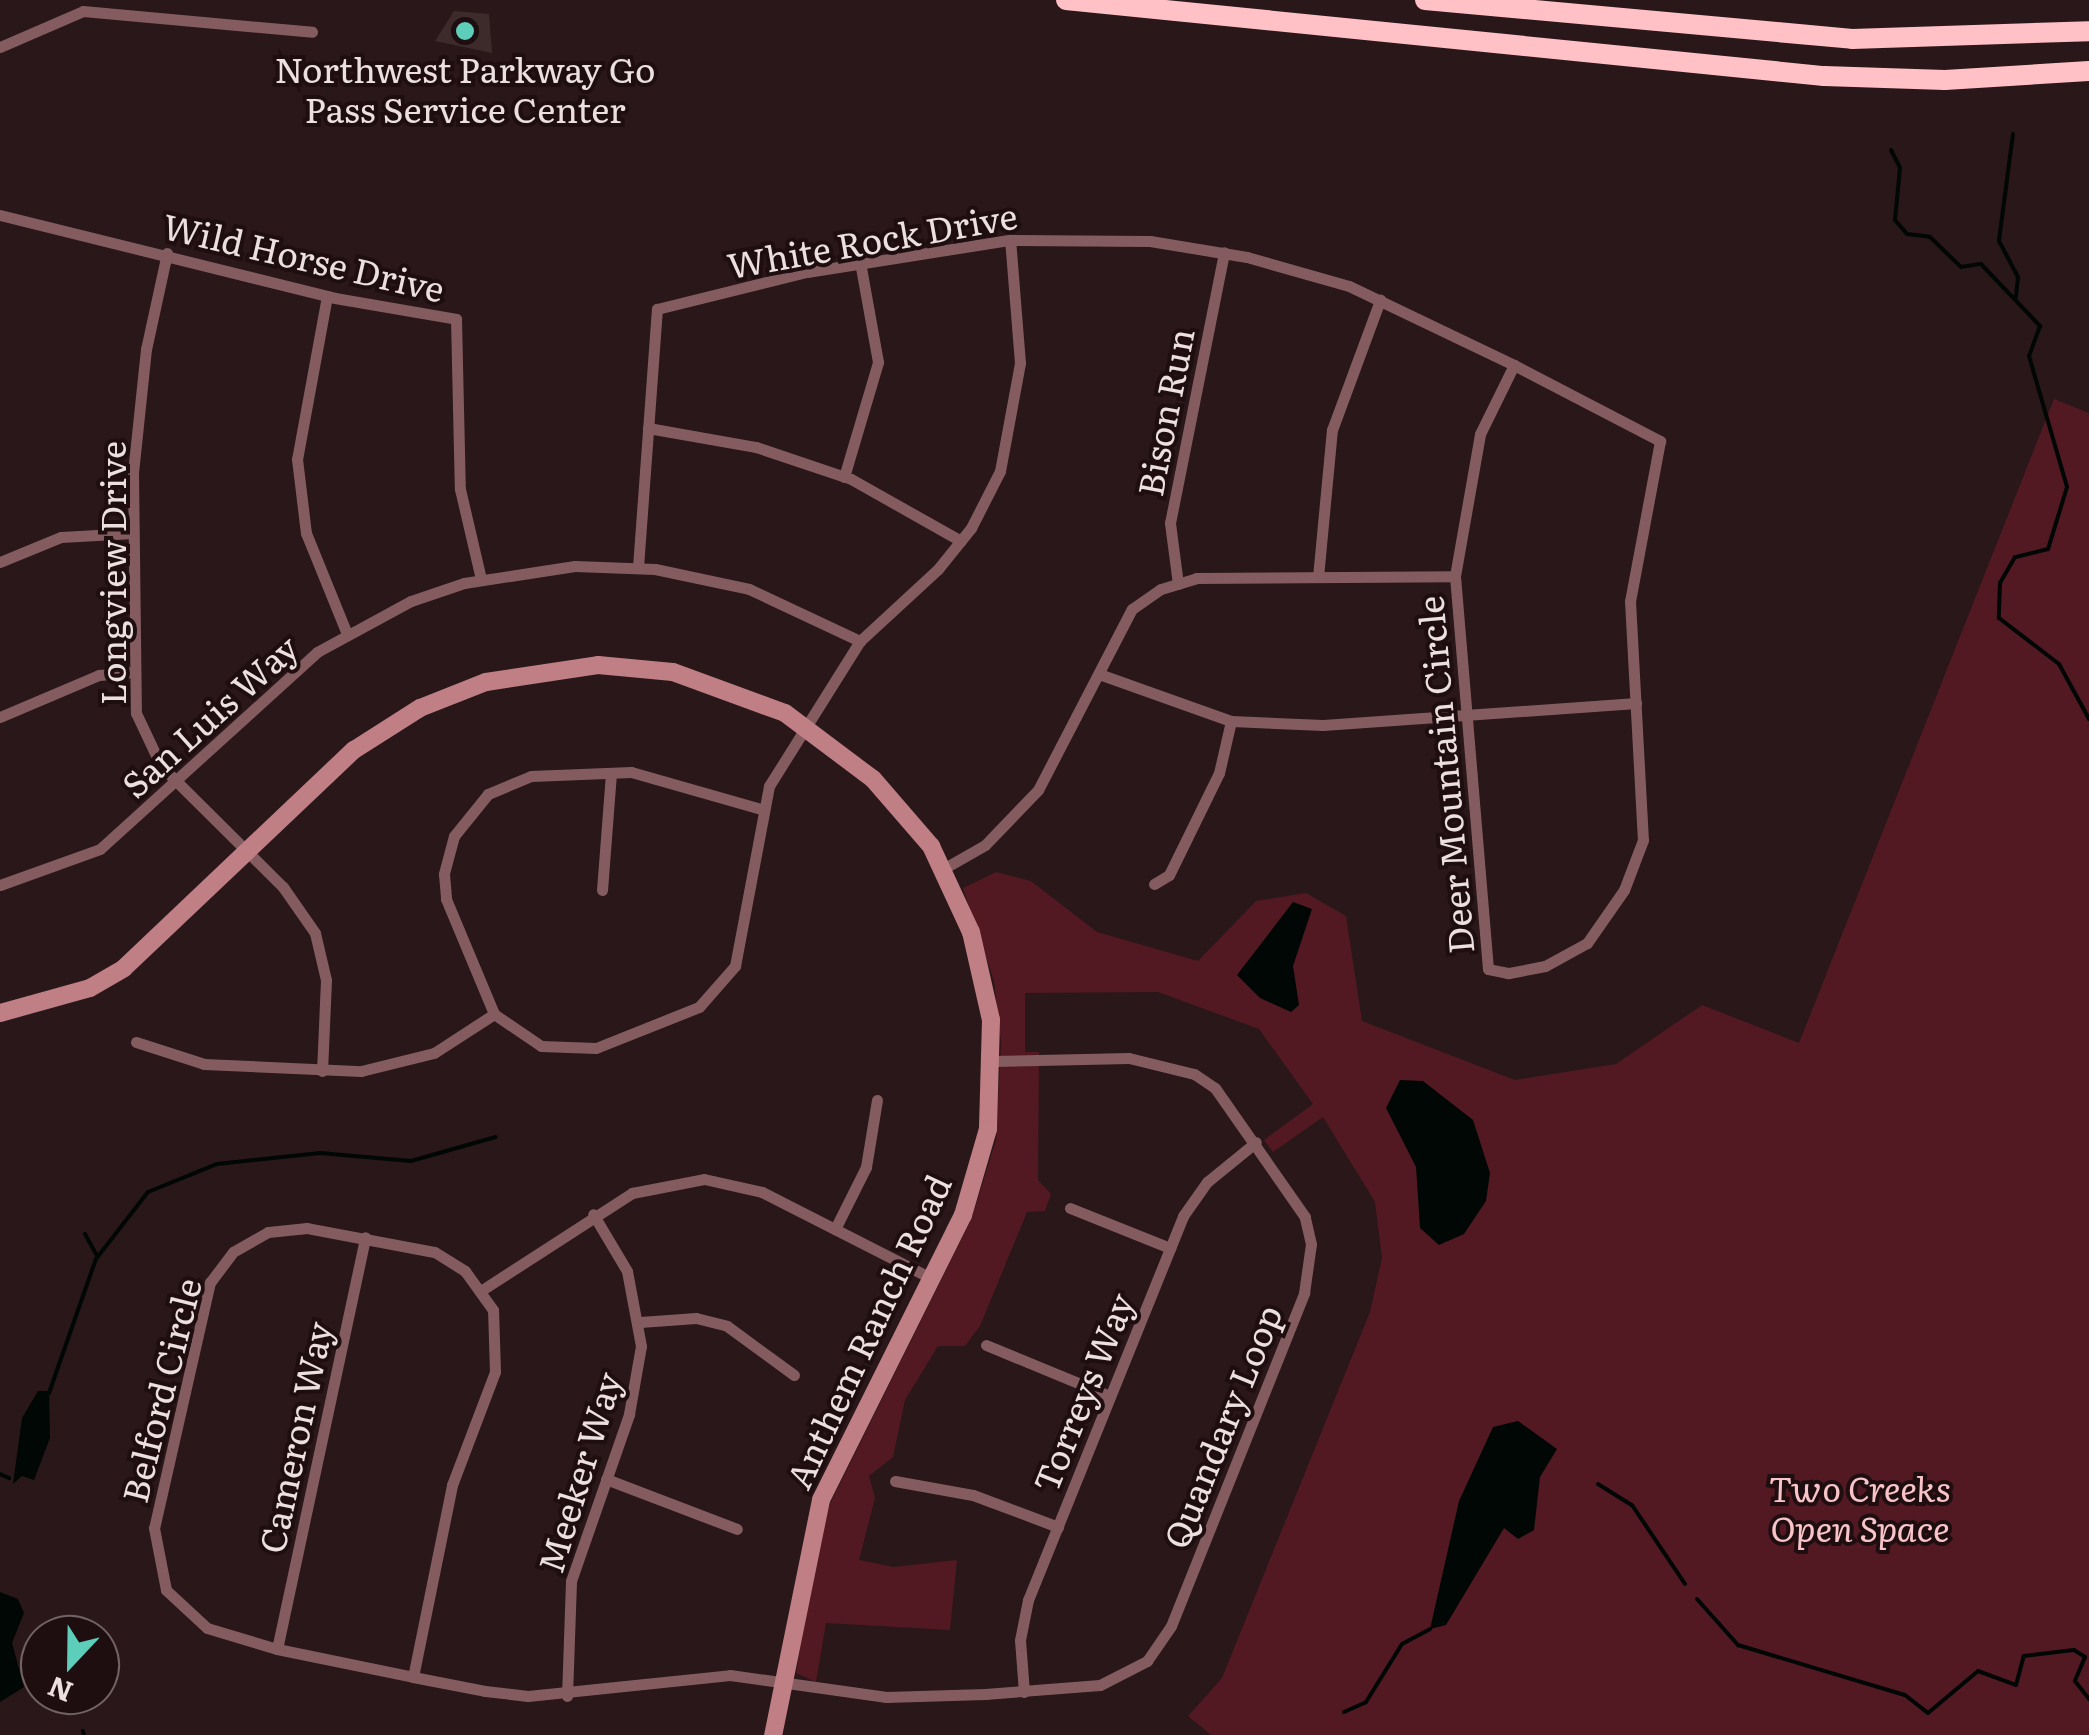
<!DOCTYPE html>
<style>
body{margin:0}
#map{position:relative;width:2089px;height:1735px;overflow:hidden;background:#291719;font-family:Literata,serif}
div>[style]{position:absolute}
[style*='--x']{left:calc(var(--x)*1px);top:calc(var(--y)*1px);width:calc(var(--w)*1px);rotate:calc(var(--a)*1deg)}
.green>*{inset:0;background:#521922}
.water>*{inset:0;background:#000705}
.stream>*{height:4px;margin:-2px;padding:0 2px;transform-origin:2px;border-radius:2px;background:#000705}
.building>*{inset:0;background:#3d2b2c}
.street>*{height:11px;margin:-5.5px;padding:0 5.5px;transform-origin:5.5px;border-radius:5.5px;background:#845c5f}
.secondary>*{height:18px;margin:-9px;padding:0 9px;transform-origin:9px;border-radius:9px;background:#bf7f84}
.highway>*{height:20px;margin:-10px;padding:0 10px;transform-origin:10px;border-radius:10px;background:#ffc1c5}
.dots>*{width:28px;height:28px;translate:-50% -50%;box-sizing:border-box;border:5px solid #1f0e10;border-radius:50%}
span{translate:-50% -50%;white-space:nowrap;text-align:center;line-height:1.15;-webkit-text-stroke:8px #1f0e10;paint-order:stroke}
.poi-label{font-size:35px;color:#ebdfdf}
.street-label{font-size:35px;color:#ebdfdf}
.park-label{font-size:35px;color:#f8c4c8;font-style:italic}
.north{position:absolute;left:20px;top:1615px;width:100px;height:100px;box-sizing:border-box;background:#1f0e10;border:2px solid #716263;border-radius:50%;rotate:202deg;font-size:28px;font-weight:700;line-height:40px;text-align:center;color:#ebdfdf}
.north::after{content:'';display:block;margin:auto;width:35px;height:45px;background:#5cceba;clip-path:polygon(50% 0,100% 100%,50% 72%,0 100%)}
</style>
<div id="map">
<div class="green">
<div style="clip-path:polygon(2054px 399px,2089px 413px,2089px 1735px,1211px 1735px,1188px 1716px,1222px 1678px,1370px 1312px,1382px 1258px,1375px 1202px,1323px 1117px,1273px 1152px,1264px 1140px,1313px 1104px,1259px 1029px,1158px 992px,1025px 993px,1025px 1052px,1039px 1052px,1038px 1180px,1051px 1194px,1045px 1211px,1027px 1212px,980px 1326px,965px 1346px,938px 1346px,905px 1400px,893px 1457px,869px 1476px,875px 1498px,859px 1560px,894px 1567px,957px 1560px,950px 1630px,826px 1623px,816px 1682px,796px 1673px,821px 1522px,971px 1220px,996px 1140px,1001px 1042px,994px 981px,963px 888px,996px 872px,1031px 881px,1097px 932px,1198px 961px,1256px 901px,1306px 893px,1346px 916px,1362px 1021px,1515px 1080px,1616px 1064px,1702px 1005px,1799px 1043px)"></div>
</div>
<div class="water">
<div style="clip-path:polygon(1293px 902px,1312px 909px,1293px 966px,1299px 1005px,1291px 1012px,1260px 998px,1237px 975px)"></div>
<div style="clip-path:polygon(1400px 1080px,1423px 1081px,1473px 1120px,1490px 1173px,1486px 1201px,1464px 1234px,1439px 1245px,1420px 1228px,1416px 1167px,1386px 1108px)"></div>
<div style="clip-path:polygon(38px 1391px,49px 1391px,50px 1438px,34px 1480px,22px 1476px,13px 1484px,22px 1418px)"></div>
<div style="clip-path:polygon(1518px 1421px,1557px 1449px,1540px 1477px,1534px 1530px,1518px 1539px,1504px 1528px,1446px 1625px,1430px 1629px,1459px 1501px,1493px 1427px)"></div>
<div style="clip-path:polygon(0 1592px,18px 1599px,24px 1613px,12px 1643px,24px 1687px,0 1702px)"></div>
</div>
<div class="stream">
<div style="--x:2013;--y:134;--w:108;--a:97.5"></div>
<div style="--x:1999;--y:241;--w:41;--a:62.2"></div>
<div style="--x:2018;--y:277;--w:20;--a:96"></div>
<div style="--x:1891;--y:150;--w:20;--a:63"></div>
<div style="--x:1900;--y:168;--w:52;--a:95.5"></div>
<div style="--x:1895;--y:220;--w:18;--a:49"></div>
<div style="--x:1907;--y:234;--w:23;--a:7"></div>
<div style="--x:1930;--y:237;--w:43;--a:44.1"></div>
<div style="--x:1961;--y:267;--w:20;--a:-9"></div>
<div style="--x:1981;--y:264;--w:86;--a:46.4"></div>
<div style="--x:2040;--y:326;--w:32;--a:110"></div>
<div style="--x:2029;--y:356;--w:136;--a:73.8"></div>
<div style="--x:2067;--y:487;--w:65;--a:107"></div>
<div style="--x:2048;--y:549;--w:34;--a:166"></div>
<div style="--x:2015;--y:557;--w:30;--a:120"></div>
<div style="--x:2000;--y:583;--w:35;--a:92"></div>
<div style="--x:1999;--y:618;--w:76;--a:37.5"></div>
<div style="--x:2059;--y:664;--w:63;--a:61.4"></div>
<div style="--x:85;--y:1234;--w:25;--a:61"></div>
<div style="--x:49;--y:1393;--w:142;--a:-70.7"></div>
<div style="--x:96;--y:1259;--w:85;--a:-52.2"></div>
<div style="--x:148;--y:1192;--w:74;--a:-22.1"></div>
<div style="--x:217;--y:1164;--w:104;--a:-6.1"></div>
<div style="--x:320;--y:1153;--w:91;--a:5"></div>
<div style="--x:411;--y:1161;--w:88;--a:-15.8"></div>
<div style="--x:0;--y:1474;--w:10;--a:24"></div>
<div style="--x:1598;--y:1484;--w:40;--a:32"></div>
<div style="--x:1632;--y:1505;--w:95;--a:56.1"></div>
<div style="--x:1697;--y:1599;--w:62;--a:48.3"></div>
<div style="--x:1738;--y:1645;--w:174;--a:16.7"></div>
<div style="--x:1905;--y:1695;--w:29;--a:38"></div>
<div style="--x:1928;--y:1713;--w:65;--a:-40"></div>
<div style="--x:1978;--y:1671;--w:40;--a:20.2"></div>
<div style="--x:2016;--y:1685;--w:30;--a:-75"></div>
<div style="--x:2024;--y:1656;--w:50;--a:-6.8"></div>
<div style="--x:2074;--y:1650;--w:13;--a:32"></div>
<div style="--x:2085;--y:1657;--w:26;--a:113"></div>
<div style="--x:2075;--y:1681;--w:23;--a:52"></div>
<div style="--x:1344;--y:1712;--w:24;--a:-24"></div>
<div style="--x:1366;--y:1702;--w:68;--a:-58.2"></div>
<div style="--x:1402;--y:1644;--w:32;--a:-28"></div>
<div style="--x:83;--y:1731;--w:4;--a:76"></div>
</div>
<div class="building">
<div style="clip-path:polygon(454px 11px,489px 14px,492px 53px,435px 41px)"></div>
</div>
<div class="street">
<div style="--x:0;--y:47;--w:90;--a:-23.4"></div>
<div style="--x:83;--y:11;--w:230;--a:5.2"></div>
<div style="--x:0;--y:215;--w:345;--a:13.9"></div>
<div style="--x:335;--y:298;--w:123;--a:9.8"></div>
<div style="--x:456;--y:319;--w:170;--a:88.7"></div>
<div style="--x:460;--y:489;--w:92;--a:76.9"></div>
<div style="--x:167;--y:253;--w:98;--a:102.3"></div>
<div style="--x:146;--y:349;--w:124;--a:96"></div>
<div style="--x:133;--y:472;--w:241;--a:89.3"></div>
<div style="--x:136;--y:713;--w:59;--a:64.7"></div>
<div style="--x:161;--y:766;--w:172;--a:44.8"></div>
<div style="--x:283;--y:887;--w:56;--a:55.2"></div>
<div style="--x:315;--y:933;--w:48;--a:76.8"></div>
<div style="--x:326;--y:980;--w:91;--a:92.5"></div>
<div style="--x:327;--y:296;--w:166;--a:100.4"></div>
<div style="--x:297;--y:459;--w:75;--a:83.1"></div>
<div style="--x:306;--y:533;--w:109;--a:67.9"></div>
<div style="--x:1514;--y:365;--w:165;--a:27.5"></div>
<div style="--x:1660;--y:441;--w:163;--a:100.6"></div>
<div style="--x:1630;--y:601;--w:239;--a:86.9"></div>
<div style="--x:1643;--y:840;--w:53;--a:110.8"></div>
<div style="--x:1624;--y:890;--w:65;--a:124.9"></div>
<div style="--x:1587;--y:943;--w:48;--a:151.3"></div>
<div style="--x:1545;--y:966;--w:38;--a:169"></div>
<div style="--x:1508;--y:973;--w:20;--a:-169"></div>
<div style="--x:1488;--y:969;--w:394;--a:-94.8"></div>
<div style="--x:1455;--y:576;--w:144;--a:-80"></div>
<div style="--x:1480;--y:434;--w:77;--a:-63.8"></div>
<div style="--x:648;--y:428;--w:110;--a:10"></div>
<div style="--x:756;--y:447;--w:100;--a:18.6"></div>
<div style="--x:851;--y:479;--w:126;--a:29.4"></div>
<div style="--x:844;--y:477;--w:120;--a:-73.5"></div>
<div style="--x:878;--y:362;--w:102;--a:-100.2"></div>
<div style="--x:0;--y:562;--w:66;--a:-22.3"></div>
<div style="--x:61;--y:537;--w:72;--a:-3.2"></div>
<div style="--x:638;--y:567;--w:259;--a:-85.8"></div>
<div style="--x:657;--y:309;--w:154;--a:-13.9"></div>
<div style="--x:807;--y:272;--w:206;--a:-9"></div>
<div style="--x:1010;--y:240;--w:140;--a:0.4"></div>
<div style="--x:1150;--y:241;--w:98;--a:9.4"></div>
<div style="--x:1247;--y:257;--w:106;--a:15.9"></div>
<div style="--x:1349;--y:286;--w:183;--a:25.6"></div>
<div style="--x:1318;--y:577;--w:148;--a:-84.6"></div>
<div style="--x:1332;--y:430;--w:139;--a:-69.7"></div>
<div style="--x:1178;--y:584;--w:62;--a:-97.5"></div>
<div style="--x:1170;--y:523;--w:276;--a:-78.7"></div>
<div style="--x:1099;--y:674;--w:140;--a:19.6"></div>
<div style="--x:1231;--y:721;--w:92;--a:2.5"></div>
<div style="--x:1323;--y:725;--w:314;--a:-4"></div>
<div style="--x:0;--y:717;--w:108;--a:-23"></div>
<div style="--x:99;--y:675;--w:36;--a:-5"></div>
<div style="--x:761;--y:809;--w:135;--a:-164.1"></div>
<div style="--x:631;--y:772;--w:100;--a:177.7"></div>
<div style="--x:531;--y:776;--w:47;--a:157.3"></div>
<div style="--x:488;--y:794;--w:54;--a:129"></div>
<div style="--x:454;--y:836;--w:39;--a:105"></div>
<div style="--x:444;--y:874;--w:25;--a:85"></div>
<div style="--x:446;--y:899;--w:125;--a:67.3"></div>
<div style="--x:494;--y:1014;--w:57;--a:34.2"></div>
<div style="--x:541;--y:1046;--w:55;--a:2.1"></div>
<div style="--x:596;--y:1048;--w:111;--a:-21.7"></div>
<div style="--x:699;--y:1007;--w:55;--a:-48.7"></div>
<div style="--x:735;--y:966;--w:183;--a:-79.3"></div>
<div style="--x:769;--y:786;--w:171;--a:-57.9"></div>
<div style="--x:860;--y:641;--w:106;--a:-42.7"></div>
<div style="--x:938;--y:569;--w:53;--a:-51.2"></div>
<div style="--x:971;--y:528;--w:64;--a:-63"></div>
<div style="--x:1000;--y:471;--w:110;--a:-79.5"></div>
<div style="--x:1020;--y:363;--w:123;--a:-94.6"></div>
<div style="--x:943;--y:869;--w:48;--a:-29.7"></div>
<div style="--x:985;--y:845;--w:76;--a:-46.1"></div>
<div style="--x:1038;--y:790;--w:204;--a:-62.6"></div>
<div style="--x:1132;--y:609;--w:35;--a:-35"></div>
<div style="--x:1161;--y:589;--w:37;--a:-17"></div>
<div style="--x:1196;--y:578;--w:259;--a:-0.4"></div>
<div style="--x:1154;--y:884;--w:17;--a:-31"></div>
<div style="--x:1169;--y:875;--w:114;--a:-63.9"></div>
<div style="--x:1219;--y:773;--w:53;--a:-77"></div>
<div style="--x:0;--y:885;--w:106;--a:-19.8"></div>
<div style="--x:100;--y:849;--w:293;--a:-42.2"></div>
<div style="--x:317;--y:652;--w:107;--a:-28.5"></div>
<div style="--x:411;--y:601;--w:56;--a:-18.8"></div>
<div style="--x:464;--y:583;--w:112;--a:-8.7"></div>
<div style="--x:575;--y:566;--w:80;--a:2.1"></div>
<div style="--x:655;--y:569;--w:96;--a:12"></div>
<div style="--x:749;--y:589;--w:123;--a:25.1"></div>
<div style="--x:602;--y:890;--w:117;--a:-85.6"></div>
<div style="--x:136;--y:1042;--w:71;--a:17.9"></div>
<div style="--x:204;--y:1064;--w:157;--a:2.6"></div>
<div style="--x:361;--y:1071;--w:75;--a:-13.9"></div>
<div style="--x:434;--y:1053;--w:72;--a:-33"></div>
<div style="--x:1070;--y:1208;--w:108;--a:21.8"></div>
<div style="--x:835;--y:1229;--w:69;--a:-63.4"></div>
<div style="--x:866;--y:1167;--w:68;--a:-80.7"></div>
<div style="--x:482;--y:1290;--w:179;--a:-32.9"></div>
<div style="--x:632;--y:1193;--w:73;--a:-11"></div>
<div style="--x:704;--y:1179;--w:59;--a:12.6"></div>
<div style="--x:762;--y:1192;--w:190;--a:27"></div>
<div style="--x:640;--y:1322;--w:56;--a:-4.1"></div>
<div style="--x:696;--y:1318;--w:32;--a:14"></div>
<div style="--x:727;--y:1326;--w:83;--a:36.2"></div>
<div style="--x:986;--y:1345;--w:134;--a:22.4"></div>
<div style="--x:606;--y:1479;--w:140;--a:20.9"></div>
<div style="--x:895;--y:1481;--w:79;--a:10.2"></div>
<div style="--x:973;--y:1495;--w:91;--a:20.6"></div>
<div style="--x:277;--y:1649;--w:421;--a:-77.9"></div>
<div style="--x:413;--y:1677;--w:196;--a:-78.5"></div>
<div style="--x:452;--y:1485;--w:121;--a:-69.2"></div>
<div style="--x:495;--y:1372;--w:62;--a:-91.8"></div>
<div style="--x:493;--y:1310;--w:48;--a:-125.7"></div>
<div style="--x:465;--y:1271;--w:36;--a:-148"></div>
<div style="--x:434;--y:1252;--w:129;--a:-169.3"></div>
<div style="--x:307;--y:1228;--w:39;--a:174"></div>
<div style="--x:268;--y:1232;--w:40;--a:150.3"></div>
<div style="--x:233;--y:1252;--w:38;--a:127"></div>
<div style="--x:210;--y:1282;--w:252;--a:102.8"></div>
<div style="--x:154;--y:1528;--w:63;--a:79"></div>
<div style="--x:166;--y:1590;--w:56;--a:42.8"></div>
<div style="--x:207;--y:1628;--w:73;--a:16.7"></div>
<div style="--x:277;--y:1649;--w:139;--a:11.6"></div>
<div style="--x:413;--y:1677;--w:73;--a:11"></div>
<div style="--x:485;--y:1691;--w:43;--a:6.6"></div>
<div style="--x:528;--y:1696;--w:203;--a:-5.9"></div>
<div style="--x:730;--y:1675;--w:158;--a:8"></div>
<div style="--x:886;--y:1697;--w:99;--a:-1.7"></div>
<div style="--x:985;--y:1694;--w:115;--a:-4.5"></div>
<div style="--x:1100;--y:1685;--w:53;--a:-27.1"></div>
<div style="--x:1147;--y:1661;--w:42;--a:-55.6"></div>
<div style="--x:1171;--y:1626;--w:359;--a:-68.2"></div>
<div style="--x:1304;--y:1293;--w:49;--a:-81.9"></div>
<div style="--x:1311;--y:1244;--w:28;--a:-103"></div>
<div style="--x:1305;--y:1217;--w:157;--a:-124.9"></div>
<div style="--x:1215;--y:1088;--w:25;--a:-146"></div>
<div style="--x:1194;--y:1074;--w:67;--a:-166.2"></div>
<div style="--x:1129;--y:1058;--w:136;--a:178.7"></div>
<div style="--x:1024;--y:1692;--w:52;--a:-94.4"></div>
<div style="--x:1020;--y:1640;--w:41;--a:-78.7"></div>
<div style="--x:1028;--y:1600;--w:414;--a:-68"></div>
<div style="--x:1183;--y:1216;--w:42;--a:-54.8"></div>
<div style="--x:1207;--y:1182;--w:63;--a:-39.2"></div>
<div style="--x:567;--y:1696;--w:115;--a:-88"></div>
<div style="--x:571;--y:1581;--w:177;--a:-70.8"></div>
<div style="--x:629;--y:1414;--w:69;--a:-80"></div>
<div style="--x:641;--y:1346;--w:76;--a:-100.6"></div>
<div style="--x:627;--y:1271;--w:66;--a:-120.8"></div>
</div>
<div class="secondary">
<div style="--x:0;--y:1013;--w:93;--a:-15.5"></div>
<div style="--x:90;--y:988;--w:39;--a:-30"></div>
<div style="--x:124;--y:968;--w:317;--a:-43.5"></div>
<div style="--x:354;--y:750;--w:78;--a:-32.5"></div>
<div style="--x:420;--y:708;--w:71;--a:-21.5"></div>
<div style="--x:486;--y:682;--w:113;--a:-8.6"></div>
<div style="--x:598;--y:665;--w:75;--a:5.3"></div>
<div style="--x:673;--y:672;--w:119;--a:20.1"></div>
<div style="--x:785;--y:713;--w:110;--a:36.9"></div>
<div style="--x:873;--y:779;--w:89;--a:49.1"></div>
<div style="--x:931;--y:846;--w:95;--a:65.1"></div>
<div style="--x:971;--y:932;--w:90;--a:77.2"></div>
<div style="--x:991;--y:1020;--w:109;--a:91.6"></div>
<div style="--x:988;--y:1129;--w:90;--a:106.2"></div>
<div style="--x:963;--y:1215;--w:318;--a:116.5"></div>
<div style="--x:821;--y:1500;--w:240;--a:101.5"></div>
</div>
<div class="highway">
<div style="--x:1066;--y:0;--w:762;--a:5.73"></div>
<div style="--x:1824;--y:76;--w:121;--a:1.9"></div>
<div style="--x:1945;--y:80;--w:144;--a:-3.6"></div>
<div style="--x:1425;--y:0;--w:429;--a:5.2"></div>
<div style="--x:1852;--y:39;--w:237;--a:-1.9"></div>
</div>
<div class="dots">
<div style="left:465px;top:31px;background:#5cceba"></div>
</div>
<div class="poi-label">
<span style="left:465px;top:88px">Northwest Parkway Go<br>Pass Service Center</span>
</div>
<div class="street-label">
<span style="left:872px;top:239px;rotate:-10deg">White Rock Drive</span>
<span style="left:304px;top:256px;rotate:13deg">Wild Horse Drive</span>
<span style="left:1164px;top:412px;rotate:-79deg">Bison Run</span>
<span style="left:111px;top:573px;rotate:-90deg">Longview Drive</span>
<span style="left:209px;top:715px;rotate:-42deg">San Luis Way</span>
<span style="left:1444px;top:775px;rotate:-95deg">Deer Mountain Circle</span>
<span style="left:867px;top:1331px;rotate:-65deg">Anthem Ranch Road</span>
<span style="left:160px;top:1390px;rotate:-76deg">Belford Circle</span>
<span style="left:1082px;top:1392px;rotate:-68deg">Torreys Way</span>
<span style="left:1221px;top:1426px;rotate:-68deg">Quandary Loop</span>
<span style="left:294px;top:1437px;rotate:-78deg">Cameron Way</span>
<span style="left:578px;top:1472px;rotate:-73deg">Meeker Way</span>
</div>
<div class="park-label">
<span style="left:1860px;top:1507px">Two Creeks<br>Open Space</span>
</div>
<div class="north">N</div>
</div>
